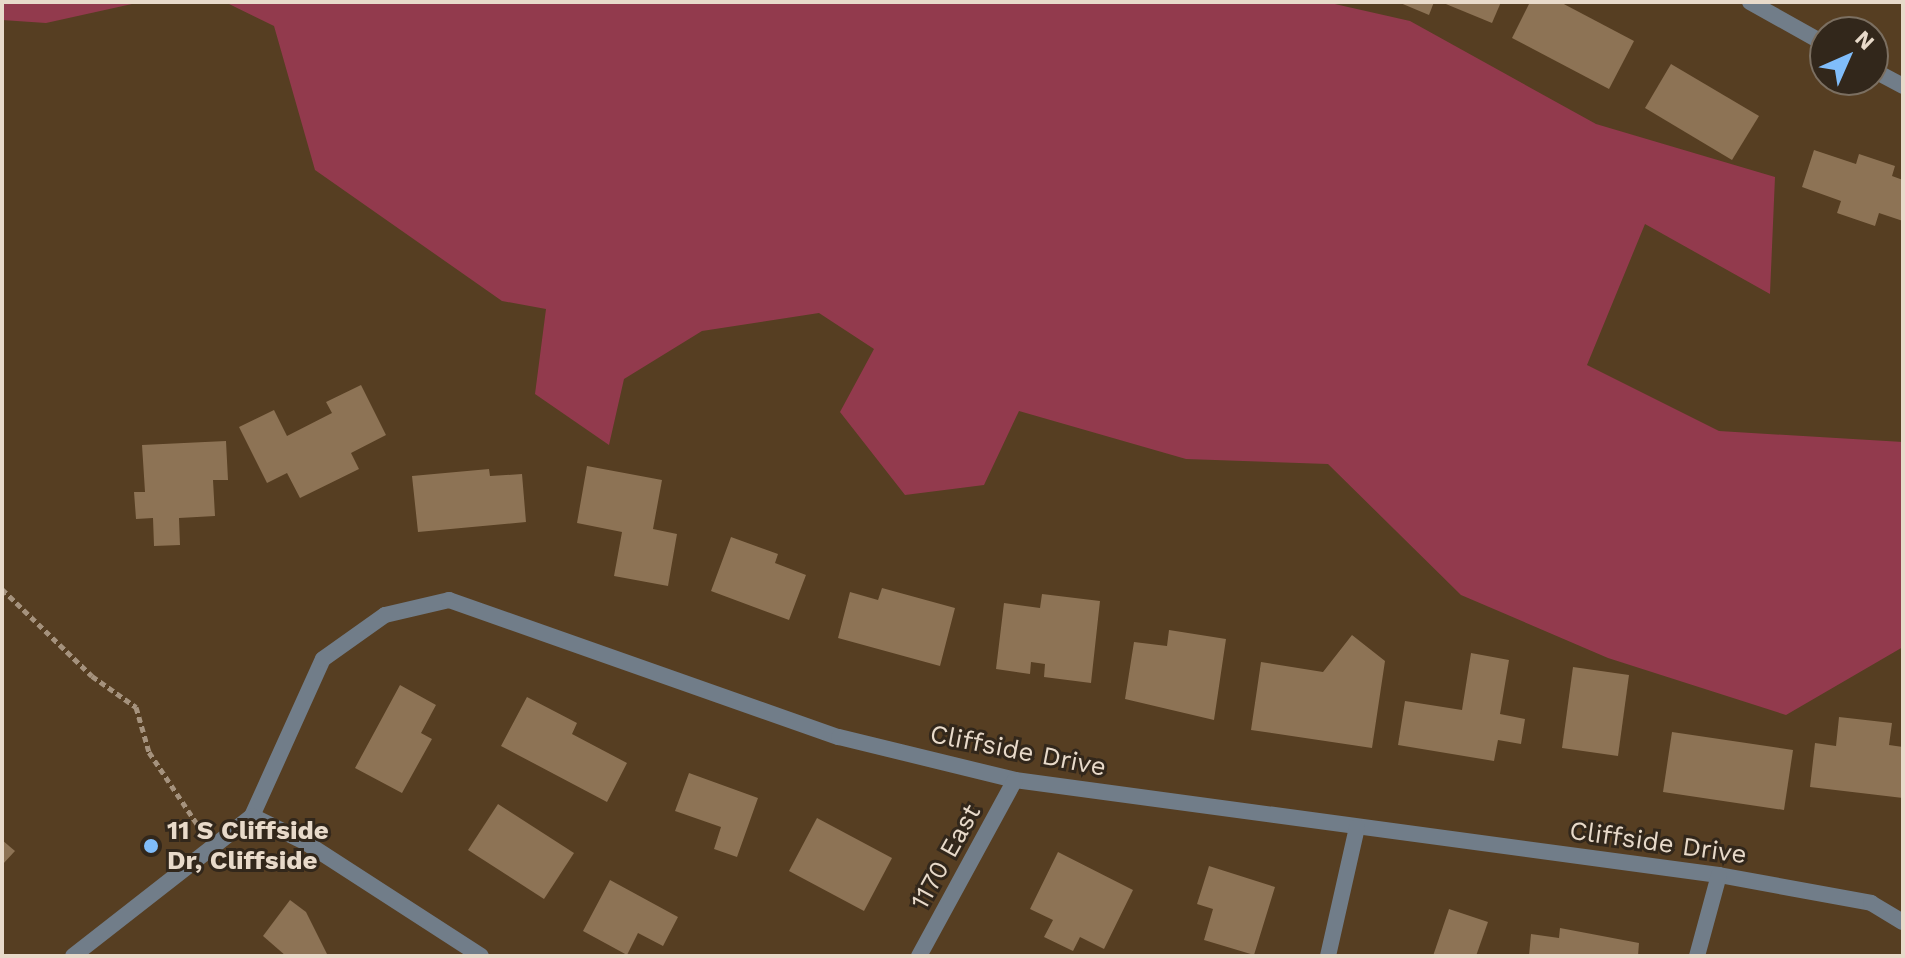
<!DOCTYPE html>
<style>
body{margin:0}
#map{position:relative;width:1905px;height:958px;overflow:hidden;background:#563e22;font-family:"Work Sans",sans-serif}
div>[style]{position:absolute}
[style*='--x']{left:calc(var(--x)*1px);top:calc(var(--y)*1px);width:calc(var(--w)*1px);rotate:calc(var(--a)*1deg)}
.green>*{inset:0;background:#923a4d}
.building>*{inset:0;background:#8d7355}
.path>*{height:5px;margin-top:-2.5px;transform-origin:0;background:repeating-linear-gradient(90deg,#a5927d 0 6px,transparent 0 10px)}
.minor>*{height:16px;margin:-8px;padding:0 8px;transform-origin:8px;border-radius:8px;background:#717d89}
.tertiary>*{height:16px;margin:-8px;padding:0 8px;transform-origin:8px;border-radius:8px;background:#717d89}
.dots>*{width:22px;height:22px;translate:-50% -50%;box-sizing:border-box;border:4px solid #32271b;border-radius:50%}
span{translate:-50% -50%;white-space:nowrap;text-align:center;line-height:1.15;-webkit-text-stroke:6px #32271b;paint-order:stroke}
.street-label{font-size:26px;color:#e8daca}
.poi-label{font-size:26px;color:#e8daca;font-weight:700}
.left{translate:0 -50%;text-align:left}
.frame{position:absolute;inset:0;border:4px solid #e8daca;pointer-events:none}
.north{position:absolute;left:1809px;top:16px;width:80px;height:80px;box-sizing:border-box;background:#32271b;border:2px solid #7b6f61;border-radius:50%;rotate:45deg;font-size:22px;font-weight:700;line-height:32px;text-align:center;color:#e8daca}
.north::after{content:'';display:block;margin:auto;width:28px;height:36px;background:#80bdfa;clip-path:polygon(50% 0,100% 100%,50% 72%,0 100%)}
</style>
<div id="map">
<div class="green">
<div style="clip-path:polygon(2px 2px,141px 2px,46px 23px,2px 20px)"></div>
<div style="clip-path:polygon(225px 2px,1326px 2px,1410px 21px,1596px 124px,1775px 177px,1770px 294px,1645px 224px,1587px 365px,1719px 431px,1903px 442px,1903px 647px,1786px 715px,1608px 658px,1461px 595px,1328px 464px,1186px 459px,1019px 411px,984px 485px,905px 495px,840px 412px,874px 349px,819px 313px,702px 331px,624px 379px,609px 445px,535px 394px,546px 309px,502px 301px,315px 170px,274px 26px)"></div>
</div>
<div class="building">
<div style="clip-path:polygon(1398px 2px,1434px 2px,1429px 15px)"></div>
<div style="clip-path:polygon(1441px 2px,1501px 2px,1492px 23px)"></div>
<div style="clip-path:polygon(1530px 2px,1560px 2px,1634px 41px,1609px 89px,1512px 38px)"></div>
<div style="clip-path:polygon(1671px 64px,1759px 116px,1732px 160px,1645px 108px)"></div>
<div style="clip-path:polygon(1814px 150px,1856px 164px,1859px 154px,1895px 166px,1892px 176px,1903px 180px,1903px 221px,1879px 213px,1875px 226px,1837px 213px,1841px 201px,1802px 187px)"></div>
<div style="clip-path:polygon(361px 385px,386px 435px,351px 453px,359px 469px,300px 498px,287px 473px,267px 483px,239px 427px,274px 410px,287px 436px,332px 413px,326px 402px)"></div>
<div style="clip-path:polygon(226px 441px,228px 480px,213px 480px,215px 516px,179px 518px,180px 545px,154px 546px,153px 518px,136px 519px,134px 492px,145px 492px,142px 445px)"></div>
<div style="clip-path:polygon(587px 466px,662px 480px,653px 529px,677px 534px,668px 586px,614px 576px,622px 532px,577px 523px)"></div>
<div style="clip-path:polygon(489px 469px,490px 476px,522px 474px,526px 522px,418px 532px,412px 476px)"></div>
<div style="clip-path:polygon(731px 537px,778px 554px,775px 563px,806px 575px,789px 620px,711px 591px)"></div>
<div style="clip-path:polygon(882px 588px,955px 608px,940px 666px,838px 638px,850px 592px,878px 600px)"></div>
<div style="clip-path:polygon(1042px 594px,1100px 601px,1091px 683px,1044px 677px,1045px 664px,1031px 662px,1030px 674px,996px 669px,1004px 603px,1040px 608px)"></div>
<div style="clip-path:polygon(1169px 630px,1226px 639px,1214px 720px,1125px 699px,1134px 642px,1167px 646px)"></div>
<div style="clip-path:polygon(1352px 635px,1385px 661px,1372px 748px,1251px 730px,1261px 662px,1323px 672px)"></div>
<div style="clip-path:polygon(1471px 653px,1509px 660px,1500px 714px,1525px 719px,1521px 744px,1498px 740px,1494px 761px,1398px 745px,1405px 701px,1462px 710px)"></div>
<div style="clip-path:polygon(1573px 667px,1629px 675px,1618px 756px,1562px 748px)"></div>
<div style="clip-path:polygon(400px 685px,436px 705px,421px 733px,432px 739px,402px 793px,355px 768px)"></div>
<div style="clip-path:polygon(527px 697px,577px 723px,572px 734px,627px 763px,607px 802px,501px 746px)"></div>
<div style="clip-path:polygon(1839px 717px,1892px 723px,1889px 745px,1903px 747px,1903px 798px,1810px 787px,1815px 743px,1836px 746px)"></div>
<div style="clip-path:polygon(1672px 732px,1793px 750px,1784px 810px,1663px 792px)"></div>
<div style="clip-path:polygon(689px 773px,758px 798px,737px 857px,714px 849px,721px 827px,675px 811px)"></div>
<div style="clip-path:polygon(498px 804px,574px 853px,544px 899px,468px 850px)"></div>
<div style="clip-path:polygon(817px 818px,892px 858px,864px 911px,789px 871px)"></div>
<div style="clip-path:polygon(2px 840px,15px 851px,2px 865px)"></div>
<div style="clip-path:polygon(1058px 852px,1133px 890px,1104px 949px,1080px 937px,1073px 951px,1044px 937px,1053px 920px,1030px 909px)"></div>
<div style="clip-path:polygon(1209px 866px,1275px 887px,1254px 955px,1204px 940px,1213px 909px,1197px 904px)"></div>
<div style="clip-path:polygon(610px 880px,678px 917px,663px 946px,638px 933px,627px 955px,583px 931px)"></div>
<div style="clip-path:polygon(290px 900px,306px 912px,328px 956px,286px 956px,263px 936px)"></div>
<div style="clip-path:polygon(1449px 909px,1488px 922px,1476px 956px,1433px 956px)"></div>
<div style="clip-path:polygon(1560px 928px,1639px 943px,1638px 956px,1529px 956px,1531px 934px,1559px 938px)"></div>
</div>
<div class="path">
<div style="--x:2;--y:589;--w:125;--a:44"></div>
<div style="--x:92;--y:676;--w:54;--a:35.2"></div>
<div style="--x:136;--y:707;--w:47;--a:73.9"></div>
<div style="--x:149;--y:752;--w:94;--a:56.3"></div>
</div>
<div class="minor">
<div style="--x:1750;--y:2;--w:86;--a:29.2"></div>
<div style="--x:1873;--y:70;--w:34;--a:28"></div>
<div style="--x:481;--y:956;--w:210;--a:-147.1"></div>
<div style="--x:305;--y:842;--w:59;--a:-153.9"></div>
<div style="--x:252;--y:816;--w:172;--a:-65.7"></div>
<div style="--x:323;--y:659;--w:76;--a:-35.4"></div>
<div style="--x:385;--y:615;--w:66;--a:-13.2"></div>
<div style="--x:449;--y:600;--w:413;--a:19.4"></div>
<div style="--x:839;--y:737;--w:181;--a:13.7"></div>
<div style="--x:1015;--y:780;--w:710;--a:7.69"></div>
<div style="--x:1719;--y:875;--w:155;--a:10.4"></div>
<div style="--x:1871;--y:903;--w:37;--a:31"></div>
<div style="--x:919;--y:956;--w:200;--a:-61.4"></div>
<div style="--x:1328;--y:956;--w:132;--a:-77.3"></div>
<div style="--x:1697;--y:956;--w:84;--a:-74.8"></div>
</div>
<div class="tertiary">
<div style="--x:73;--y:956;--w:227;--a:-38"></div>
</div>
<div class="dots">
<div style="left:151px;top:846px;background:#80bdfa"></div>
</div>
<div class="street-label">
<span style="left:1018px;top:751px;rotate:11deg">Cliffside Drive</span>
<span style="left:1658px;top:843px;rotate:8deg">Cliffside Drive</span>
<span style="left:946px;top:857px;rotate:-61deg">1170 East</span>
</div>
<div class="poi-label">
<span class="left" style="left:167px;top:846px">11 S Cliffside<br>Dr, Cliffside</span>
</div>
<div class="frame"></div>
<div class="north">N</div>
</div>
